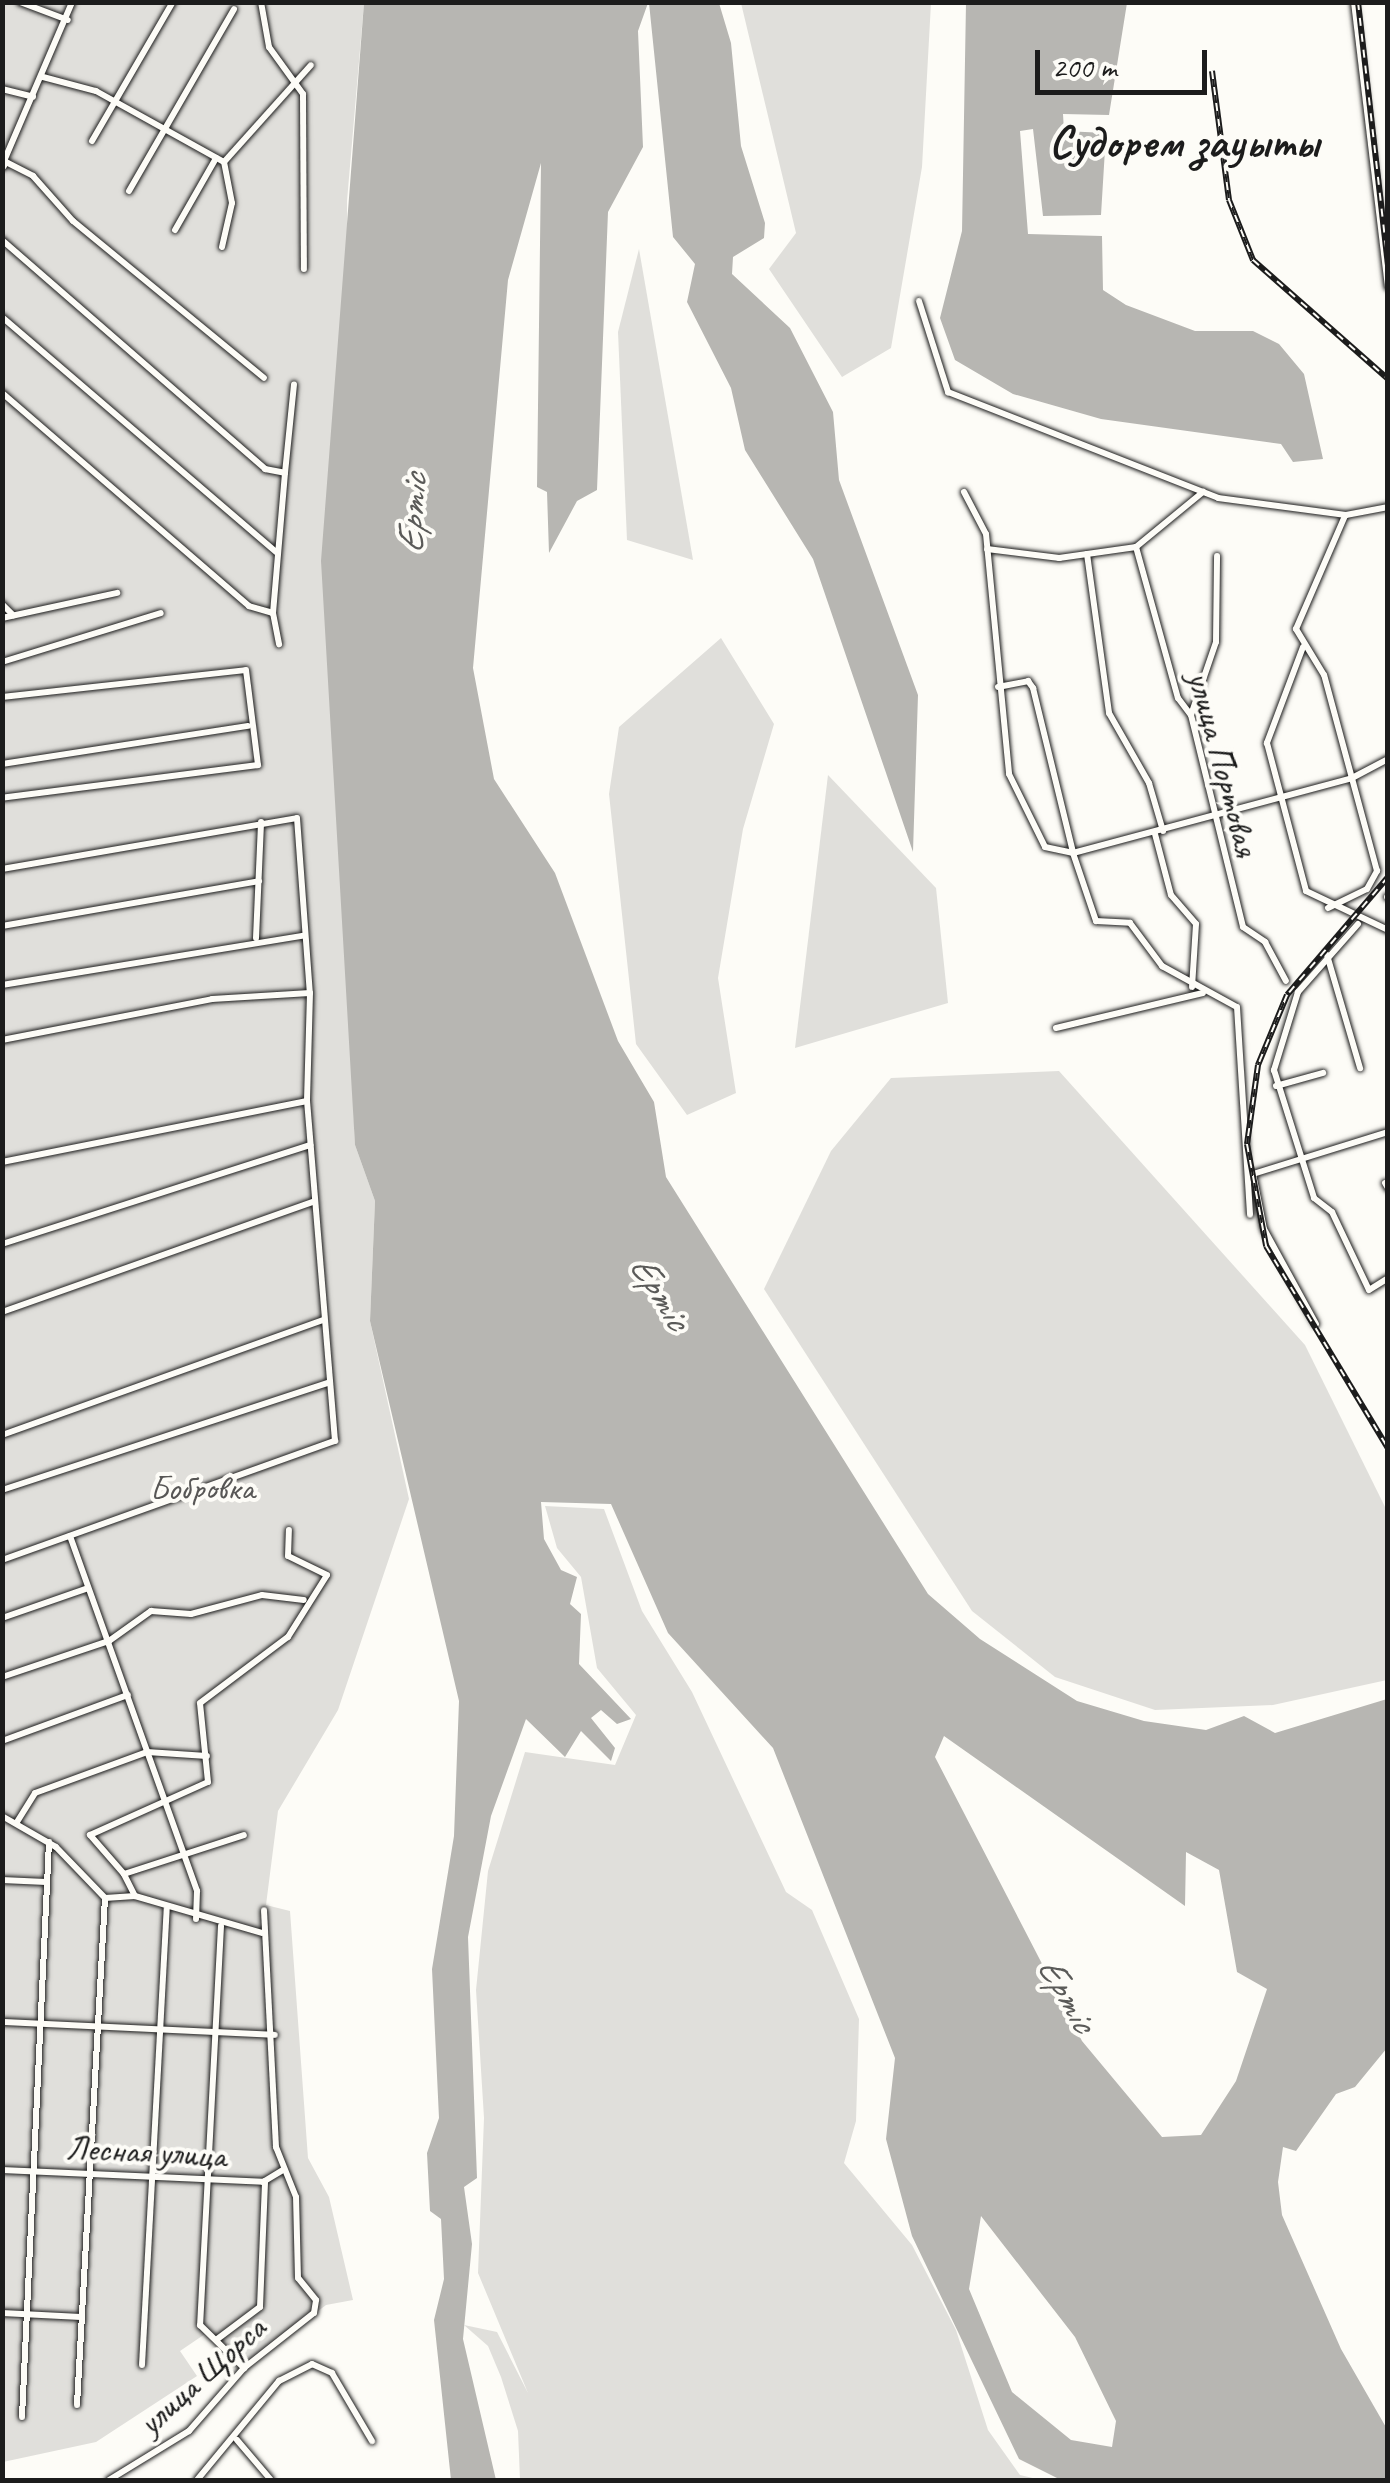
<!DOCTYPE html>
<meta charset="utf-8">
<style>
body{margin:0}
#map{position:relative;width:1390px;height:2483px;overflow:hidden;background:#fdfcf7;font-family:Caveat,sans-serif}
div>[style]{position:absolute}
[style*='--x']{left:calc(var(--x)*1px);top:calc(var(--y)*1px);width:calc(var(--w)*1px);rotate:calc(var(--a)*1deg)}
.green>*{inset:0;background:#e0dfdb}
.water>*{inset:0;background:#b7b6b2}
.roads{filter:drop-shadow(0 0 2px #1c1c1c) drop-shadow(0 0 2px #1c1c1c)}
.street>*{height:6px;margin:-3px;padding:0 3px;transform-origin:3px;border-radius:3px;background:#fdfcf7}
.secondary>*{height:9px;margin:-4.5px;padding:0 4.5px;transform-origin:4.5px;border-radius:4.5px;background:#fdfcf7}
.rail>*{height:6px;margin-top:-3px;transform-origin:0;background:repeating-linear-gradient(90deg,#fdfcf7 0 8px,#1c1c1c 0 16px);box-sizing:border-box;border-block:2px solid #1c1c1c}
span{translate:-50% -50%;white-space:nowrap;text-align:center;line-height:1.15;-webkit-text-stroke:8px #fdfcf7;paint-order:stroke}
.street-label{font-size:35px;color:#1c1c1c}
.park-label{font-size:35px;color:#575655}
.water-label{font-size:38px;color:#5a5a58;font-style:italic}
.district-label{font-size:45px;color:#1c1c1c;font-weight:700}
.frame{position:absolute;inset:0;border:5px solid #1c1c1c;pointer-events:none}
.scale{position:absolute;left:1035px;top:50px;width:172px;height:45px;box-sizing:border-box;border:5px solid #1c1c1c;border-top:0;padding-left:12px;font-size:30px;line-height:35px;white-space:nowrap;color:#1c1c1c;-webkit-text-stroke:8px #fdfcf7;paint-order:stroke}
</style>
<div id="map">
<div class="green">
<div style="clip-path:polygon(2px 3px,364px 3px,347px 201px,347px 962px,355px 1145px,375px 1201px,370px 1321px,409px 1499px,338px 1710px,278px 1811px,266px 1905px,290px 1911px,308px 2158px,329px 2197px,353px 2300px,326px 2305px,243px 2368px,208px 2332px,180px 2351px,197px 2376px,96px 2442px,3px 2462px)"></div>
<div style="clip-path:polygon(741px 3px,931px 3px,922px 167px,891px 348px,842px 377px,769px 269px,796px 233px)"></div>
<div style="clip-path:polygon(639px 249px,693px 560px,627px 540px,618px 332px)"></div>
<div style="clip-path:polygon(721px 638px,774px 724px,743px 829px,718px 978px,736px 1093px,687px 1115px,636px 1044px,609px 794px,619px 727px)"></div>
<div style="clip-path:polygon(828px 775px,936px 888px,948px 1003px,795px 1048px)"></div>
<div style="clip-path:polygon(1059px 1071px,1305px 1345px,1387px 1511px,1387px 1680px,1273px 1705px,1155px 1710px,1055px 1677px,972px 1611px,764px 1289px,831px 1151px,891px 1078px)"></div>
<div style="clip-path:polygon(545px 1506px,604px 1509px,642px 1611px,692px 1692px,786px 1892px,812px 1910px,859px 2019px,856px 2121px,844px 2163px,912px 2245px,956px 2330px,988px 2430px,1020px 2475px,1041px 2480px,520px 2480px,518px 2431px,501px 2377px,488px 2346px,464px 2325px,497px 2332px,528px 2393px,478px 2273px,484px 2118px,476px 1990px,488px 1871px,525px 1752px,615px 1765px,636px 1715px,597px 1668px,581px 1577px,557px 1548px)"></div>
</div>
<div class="water">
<div style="clip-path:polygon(evenodd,364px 3px,648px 3px,638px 31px,643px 147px,608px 212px,597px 490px,577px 501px,549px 553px,547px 492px,537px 487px,541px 163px,508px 280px,473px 668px,494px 779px,555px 873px,618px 1041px,654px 1102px,666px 1177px,928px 1594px,980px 1639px,1077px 1701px,1144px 1721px,1206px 1730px,1244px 1716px,1275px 1733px,1387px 1699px,1387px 2048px,1355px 2087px,1336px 2094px,1296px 2151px,1283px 2147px,1278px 2182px,1282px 2215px,1341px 2349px,1387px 2429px,1387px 2480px,1061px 2480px,1019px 2459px,912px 2236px,886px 2139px,895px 2058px,773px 1748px,668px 1633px,611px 1504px,541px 1502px,544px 1539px,561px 1570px,577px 1577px,570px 1604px,581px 1614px,579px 1664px,631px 1719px,617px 1724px,601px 1710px,591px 1718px,615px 1748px,611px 1761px,581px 1731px,565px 1757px,526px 1719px,491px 1816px,468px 1937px,477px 2178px,464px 2187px,472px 2244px,463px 2339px,496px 2480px,451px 2480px,434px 2320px,444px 2279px,441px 2219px,430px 2211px,427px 2153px,439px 2118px,432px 1969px,454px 1836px,459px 1701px,370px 1321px,375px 1201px,355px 1145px,321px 561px,364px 3px,944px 1736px,1185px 1906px,1186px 1852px,1219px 1870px,1237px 1972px,1267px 1989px,1236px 2081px,1201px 2135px,1162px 2137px,1082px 2041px,935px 1757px,944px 1736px,364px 3px,981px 2216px,1075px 2337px,1116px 2421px,1112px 2447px,1071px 2440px,1012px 2392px,969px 2289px,981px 2216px)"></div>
<div style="clip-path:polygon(649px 3px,719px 3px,731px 43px,741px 146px,765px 223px,764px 238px,733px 257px,732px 274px,790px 328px,833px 412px,839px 480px,918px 695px,913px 852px,813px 559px,745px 450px,731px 388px,687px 302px,695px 264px,673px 237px)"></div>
<div style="clip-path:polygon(966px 3px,1127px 3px,1109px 115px,1063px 114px,1064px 131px,1106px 133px,1101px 215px,1043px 216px,1033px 129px,1020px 131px,1028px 234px,1102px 236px,1103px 290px,1126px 305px,1195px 331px,1253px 331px,1279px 344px,1304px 374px,1323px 459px,1293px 462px,1281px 444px,1101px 419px,1013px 394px,955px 360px,940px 318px,962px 231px)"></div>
</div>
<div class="roads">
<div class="street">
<div style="--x:20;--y:2;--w:51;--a:20.6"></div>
<div style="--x:261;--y:2;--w:46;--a:79.9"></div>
<div style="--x:269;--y:47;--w:58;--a:54.1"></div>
<div style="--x:303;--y:94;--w:175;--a:89.7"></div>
<div style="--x:1354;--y:2;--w:287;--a:83.2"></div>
<div style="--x:43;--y:77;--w:55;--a:14.8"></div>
<div style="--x:96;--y:91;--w:146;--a:29"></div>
<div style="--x:2;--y:89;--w:32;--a:14"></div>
<div style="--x:92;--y:141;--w:161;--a:-59.8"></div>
<div style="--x:2;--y:160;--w:35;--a:27"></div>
<div style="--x:33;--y:176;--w:60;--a:48.4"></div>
<div style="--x:73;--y:221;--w:247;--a:39.4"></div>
<div style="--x:4;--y:161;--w:173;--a:-66.8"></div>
<div style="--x:129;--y:191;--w:210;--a:-60"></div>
<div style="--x:175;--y:230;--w:83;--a:-60.3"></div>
<div style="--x:2;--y:240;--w:349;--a:41"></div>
<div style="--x:265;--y:469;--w:20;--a:11"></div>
<div style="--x:285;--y:473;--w:141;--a:94.9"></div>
<div style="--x:273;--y:613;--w:25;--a:-164"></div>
<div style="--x:249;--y:606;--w:326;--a:-139.2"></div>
<div style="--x:222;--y:247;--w:45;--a:-77.2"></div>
<div style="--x:232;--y:203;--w:42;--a:-101"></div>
<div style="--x:224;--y:162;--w:130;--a:-48.1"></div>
<div style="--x:919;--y:301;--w:96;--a:72.3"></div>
<div style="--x:948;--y:392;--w:290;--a:21.4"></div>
<div style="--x:1218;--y:498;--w:129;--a:7.6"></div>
<div style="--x:1346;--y:515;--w:43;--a:-10.8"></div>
<div style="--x:2;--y:317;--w:361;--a:40.6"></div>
<div style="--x:285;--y:473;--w:89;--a:-84.2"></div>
<div style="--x:964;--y:492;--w:47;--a:62.4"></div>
<div style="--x:986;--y:534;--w:241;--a:84.5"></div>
<div style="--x:1009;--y:774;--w:81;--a:63.7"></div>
<div style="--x:1045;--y:847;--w:29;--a:12"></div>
<div style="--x:1073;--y:853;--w:72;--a:71.3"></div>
<div style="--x:1096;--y:921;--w:34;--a:3"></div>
<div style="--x:1130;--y:923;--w:54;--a:53.3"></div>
<div style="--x:1162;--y:966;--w:85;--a:28.7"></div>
<div style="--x:1237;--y:1007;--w:208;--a:86.4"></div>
<div style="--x:1136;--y:547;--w:157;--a:74.5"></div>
<div style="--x:1178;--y:698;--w:21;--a:53"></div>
<div style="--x:1191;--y:715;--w:218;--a:76.2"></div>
<div style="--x:1243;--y:927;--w:27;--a:34"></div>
<div style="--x:1265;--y:942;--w:44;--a:61.7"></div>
<div style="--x:987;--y:549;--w:73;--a:7.1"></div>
<div style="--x:1059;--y:558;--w:78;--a:-8.1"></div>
<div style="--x:1136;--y:547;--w:87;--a:-39.4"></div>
<div style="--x:1087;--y:554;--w:161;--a:82.1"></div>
<div style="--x:1109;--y:713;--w:81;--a:60.3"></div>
<div style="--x:1149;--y:783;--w:50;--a:73.7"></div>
<div style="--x:2;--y:604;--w:16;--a:45"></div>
<div style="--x:273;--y:613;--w:32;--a:79"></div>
<div style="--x:2;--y:618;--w:118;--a:-12.3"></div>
<div style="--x:1303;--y:647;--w:103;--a:110.6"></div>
<div style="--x:1267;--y:743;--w:153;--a:75.2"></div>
<div style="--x:1306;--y:891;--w:91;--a:25.4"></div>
<div style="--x:2;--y:662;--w:166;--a:-17.1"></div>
<div style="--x:998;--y:687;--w:31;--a:-11"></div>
<div style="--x:1028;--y:681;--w:9;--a:54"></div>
<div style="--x:1033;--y:688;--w:169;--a:76.3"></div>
<div style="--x:2;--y:697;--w:245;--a:-6.3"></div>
<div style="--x:246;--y:670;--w:96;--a:82.8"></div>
<div style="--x:258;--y:765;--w:258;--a:172.7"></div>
<div style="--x:1191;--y:715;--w:77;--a:-71.1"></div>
<div style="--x:1216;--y:642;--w:86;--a:-89.3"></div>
<div style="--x:2;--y:764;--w:249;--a:-8.8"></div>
<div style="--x:1155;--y:834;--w:63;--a:75.3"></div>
<div style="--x:1171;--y:895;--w:38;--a:49"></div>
<div style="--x:1196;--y:924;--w:63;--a:93.6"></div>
<div style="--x:1073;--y:853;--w:289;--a:-15"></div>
<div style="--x:1352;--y:778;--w:41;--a:-27.8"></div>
<div style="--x:2;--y:869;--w:299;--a:-9.8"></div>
<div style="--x:297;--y:818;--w:175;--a:85.8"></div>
<div style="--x:310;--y:993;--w:108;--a:91.6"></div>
<div style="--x:307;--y:1101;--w:311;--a:168.7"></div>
<div style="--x:1387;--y:897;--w:1;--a:0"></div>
<div style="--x:1328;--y:908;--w:43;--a:-26"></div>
<div style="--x:1367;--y:889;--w:21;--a:-61"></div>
<div style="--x:1377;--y:871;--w:203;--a:-105.1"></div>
<div style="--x:1324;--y:675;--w:54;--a:-121.3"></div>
<div style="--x:1296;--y:629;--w:123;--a:-66.6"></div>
<div style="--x:1358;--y:924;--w:91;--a:131.4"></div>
<div style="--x:1298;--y:992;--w:82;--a:107.1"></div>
<div style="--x:1274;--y:1070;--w:134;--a:72.6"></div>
<div style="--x:1314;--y:1198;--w:23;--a:38"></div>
<div style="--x:1332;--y:1212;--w:86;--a:64.6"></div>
<div style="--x:1369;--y:1290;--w:22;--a:-32"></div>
<div style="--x:2;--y:926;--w:261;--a:-9.9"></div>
<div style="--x:256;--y:938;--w:116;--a:-87.5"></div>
<div style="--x:1327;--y:955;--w:118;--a:73.7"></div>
<div style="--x:2;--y:985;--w:304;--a:-9.3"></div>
<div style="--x:1056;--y:1028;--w:151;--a:-13.4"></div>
<div style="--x:2;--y:1040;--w:214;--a:-11"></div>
<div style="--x:212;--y:999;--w:98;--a:-3.5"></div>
<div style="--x:1276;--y:1086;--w:49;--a:-15.5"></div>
<div style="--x:1385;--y:1183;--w:6;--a:59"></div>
<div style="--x:2;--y:1244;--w:324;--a:-17.8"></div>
<div style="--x:2;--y:1312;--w:332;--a:-19.5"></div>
<div style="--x:1316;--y:1324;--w:108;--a:-118.7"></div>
<div style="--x:1264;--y:1229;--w:56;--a:-101.3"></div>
<div style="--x:1253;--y:1174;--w:141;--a:-17.3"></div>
<div style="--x:2;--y:1435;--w:341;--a:-19.7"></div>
<div style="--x:2;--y:1490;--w:343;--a:-18.2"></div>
<div style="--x:70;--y:1536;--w:377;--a:70.3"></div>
<div style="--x:197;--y:1891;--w:28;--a:92"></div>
<div style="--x:2;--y:1560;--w:354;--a:-19.7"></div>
<div style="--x:335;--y:1441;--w:341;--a:-94.7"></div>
<div style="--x:2;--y:1618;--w:91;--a:-19.2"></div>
<div style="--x:2;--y:1677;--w:113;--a:-18.6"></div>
<div style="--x:109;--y:1641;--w:52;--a:-35.5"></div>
<div style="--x:151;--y:1611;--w:40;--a:4.3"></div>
<div style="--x:191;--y:1614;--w:73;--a:-15"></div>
<div style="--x:262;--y:1595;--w:42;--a:6.8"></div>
<div style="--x:2;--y:1741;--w:134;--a:-20.1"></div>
<div style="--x:2;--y:1816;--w:62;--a:29.9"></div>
<div style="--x:56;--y:1847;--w:71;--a:46.1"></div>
<div style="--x:105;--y:1898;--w:30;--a:-4"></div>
<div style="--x:135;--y:1896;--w:132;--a:16.2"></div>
<div style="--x:17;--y:1822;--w:34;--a:-58"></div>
<div style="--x:35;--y:1793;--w:119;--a:-20.1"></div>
<div style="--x:147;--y:1752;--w:60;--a:3.8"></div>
<div style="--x:124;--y:1874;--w:52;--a:-131.1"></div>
<div style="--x:90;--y:1835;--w:129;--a:-24.2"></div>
<div style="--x:208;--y:1782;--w:79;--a:-95.8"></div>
<div style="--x:200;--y:1703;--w:110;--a:-36.9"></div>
<div style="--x:288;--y:1637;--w:73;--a:-57.8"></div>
<div style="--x:327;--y:1575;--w:43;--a:-154"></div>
<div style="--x:288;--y:1556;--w:26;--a:-88"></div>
<div style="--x:2;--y:1880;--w:44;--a:2.6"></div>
<div style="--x:135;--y:1896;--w:25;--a:-117"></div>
<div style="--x:124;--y:1874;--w:126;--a:-18"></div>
<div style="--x:221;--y:1926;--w:400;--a:93"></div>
<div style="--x:200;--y:2325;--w:62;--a:44.3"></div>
<div style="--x:2;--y:2022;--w:273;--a:2.7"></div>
<div style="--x:2;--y:2170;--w:261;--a:2.6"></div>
<div style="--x:263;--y:2182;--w:23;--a:-31"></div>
<div style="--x:2;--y:2313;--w:79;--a:2.9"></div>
<div style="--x:216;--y:2340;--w:55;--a:-36.9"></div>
<div style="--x:260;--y:2307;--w:126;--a:-87.7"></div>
<div style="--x:142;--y:2365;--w:457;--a:-86.9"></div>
<div style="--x:77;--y:2405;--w:508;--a:-86.84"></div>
<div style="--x:22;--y:2417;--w:576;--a:-87.31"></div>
<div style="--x:237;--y:2440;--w:52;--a:49.6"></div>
<div style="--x:109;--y:2480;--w:94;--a:-31.5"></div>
<div style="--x:189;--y:2431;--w:84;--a:-48.9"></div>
<div style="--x:244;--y:2368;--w:89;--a:-38.2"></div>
<div style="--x:314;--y:2313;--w:13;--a:-81"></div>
<div style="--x:316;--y:2300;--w:28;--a:-129"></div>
<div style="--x:298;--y:2278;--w:81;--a:-91.4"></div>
<div style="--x:296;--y:2197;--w:54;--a:-111.8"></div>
<div style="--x:276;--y:2147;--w:237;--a:-92.9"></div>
<div style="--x:197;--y:2480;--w:129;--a:-50.4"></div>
<div style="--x:279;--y:2381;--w:37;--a:-27"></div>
<div style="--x:312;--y:2364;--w:22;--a:24"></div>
<div style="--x:332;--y:2373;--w:79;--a:59.5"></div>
</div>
<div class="secondary">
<div style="--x:2;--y:165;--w:4;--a:-63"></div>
</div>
</div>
<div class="rail">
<div style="--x:1358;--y:2;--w:264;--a:83.5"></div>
<div style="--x:1212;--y:71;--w:130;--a:82.5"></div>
<div style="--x:1229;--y:200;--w:65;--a:68.2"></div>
<div style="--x:1253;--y:260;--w:180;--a:41.4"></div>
<div style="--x:1388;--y:877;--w:155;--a:130.6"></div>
<div style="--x:1287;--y:995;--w:76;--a:112.5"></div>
<div style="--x:1258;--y:1065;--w:80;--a:97.9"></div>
<div style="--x:1247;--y:1144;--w:104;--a:79.4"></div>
<div style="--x:1266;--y:1246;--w:236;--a:58.9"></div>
</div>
<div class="street-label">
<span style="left:1223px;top:764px;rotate:75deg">улица Портовая</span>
<span style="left:146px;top:2152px;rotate:3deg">Лесная улица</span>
<span style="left:202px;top:2376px;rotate:-42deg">улица Щорса</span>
</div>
<div class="park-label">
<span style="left:202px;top:1488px">Бобровка</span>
</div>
<div class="water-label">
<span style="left:412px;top:514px;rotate:-87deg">Ертіс</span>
<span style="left:660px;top:1292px;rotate:58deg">Ертіс</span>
<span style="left:1067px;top:1994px;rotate:60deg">Ертіс</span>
</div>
<div class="district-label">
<span style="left:1184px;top:143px">Судорем зауыты</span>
</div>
<div class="frame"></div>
<div class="scale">200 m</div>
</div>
